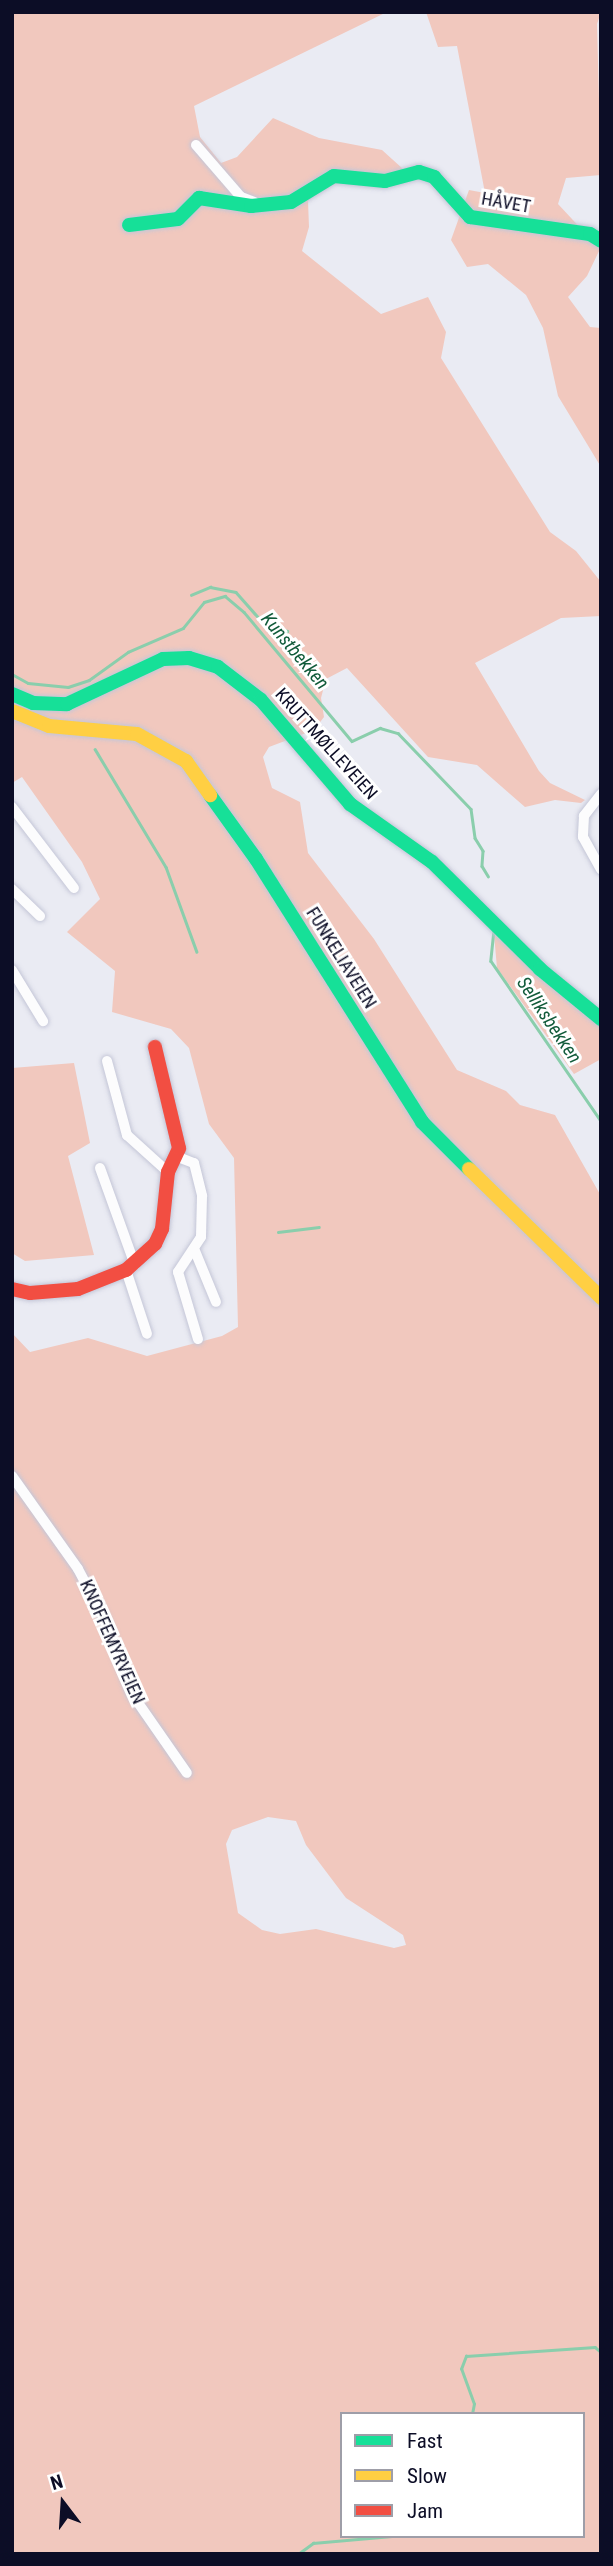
<!DOCTYPE html>
<meta charset="utf-8">
<style>
body{margin:0}
#map{position:relative;width:613px;height:2566px;overflow:hidden;background:#eaebf3;font-family:"Roboto Condensed",sans-serif}
div>[style]{position:absolute}
[style*='--x']{left:calc(var(--x)*1px);top:calc(var(--y)*1px);width:calc(var(--w)*1px);rotate:calc(var(--a)*1deg)}
.green>*{inset:0;background:#f1c8be}
.stream>*{height:2.5px;margin:-1.25px;padding:0 1.25px;transform-origin:1.25px;border-radius:1.25px;background:#8aceac}
.roads{filter:drop-shadow(0 0 2px #c4c6d7) drop-shadow(0 0 2px #c4c6d7)}
.street>*{height:10px;margin:-5px;padding:0 5px;transform-origin:5px;border-radius:5px;background:#fcfcfd}
.fast>*{height:14px;margin:-7px;padding:0 7px;transform-origin:7px;border-radius:7px;background:#16e098}
.slow>*{height:14px;margin:-7px;padding:0 7px;transform-origin:7px;border-radius:7px;background:#ffcf43}
.jam>*{height:14px;margin:-7px;padding:0 7px;transform-origin:7px;border-radius:7px;background:#f24e42}
span{translate:-50% -50%;white-space:nowrap;text-align:center;line-height:1.15;-webkit-text-stroke:6px #fff;paint-order:stroke}
.street-label{font-size:18px;color:#0c0d26}
.water-label{font-size:19px;color:#115b3a;font-style:italic}
.frame{position:absolute;inset:0;border:14px solid #0c0d26;pointer-events:none}
.legend{position:absolute;left:340px;top:2412px;width:245px;height:126px;box-sizing:border-box;background:#fff;border:2px solid #9e9ea8;margin:0;padding:9px 12px;list-style:none;font-size:21px;color:#0c0d26}
.legend li{display:flex;align-items:center;gap:14px;height:35px}
.legend b{width:35px;border:2px solid #9e9ea8}
.north{position:absolute;left:28px;top:2468px;width:70px;height:70px;-webkit-text-stroke:5px #fff;paint-order:stroke;rotate:343deg;font-size:19px;font-weight:700;line-height:28px;text-align:center;color:#0c0d26}
.north::after{content:'';display:block;margin:auto;width:24px;height:32px;background:#0c0d26;clip-path:polygon(50% 0,100% 100%,50% 72%,0 100%)}
</style>
<div id="map">
<div class="green">
<div style="clip-path:polygon(evenodd,12px 12px,387px 12px,194px 106px,200px 137px,221px 163px,237px 157px,273px 118px,319px 138px,382px 150px,413px 178px,338px 183px,320px 189px,308px 201px,309px 227px,302px 251px,381px 314px,428px 297px,446px 332px,441px 358px,550px 532px,576px 551px,601px 582px,601px 616px,561px 618px,475px 663px,539px 771px,550px 783px,585px 800px,581px 803px,555px 800px,525px 807px,477px 765px,428px 757px,347px 668px,326px 679px,321px 698px,324px 717px,314px 730px,269px 747px,263px 757px,272px 788px,300px 802px,308px 853px,374px 939px,457px 1070px,506px 1091px,520px 1105px,555px 1115px,601px 1196px,601px 2554px,12px 2554px,12px 1333px,30px 1352px,88px 1338px,147px 1356px,222px 1336px,238px 1327px,234px 1158px,209px 1124px,189px 1048px,171px 1029px,112px 1012px,115px 971px,67px 932px,100px 899px,82px 862px,22px 777px,12px 783px,12px 12px,268px 1817px,296px 1821px,306px 1845px,346px 1898px,403px 1935px,406px 1945px,394px 1948px,316px 1929px,280px 1934px,262px 1930px,238px 1913px,226px 1844px,232px 1830px,268px 1817px,12px 12px,342px 2414px,583px 2414px,583px 2536px,342px 2536px,342px 2414px)"></div>
<div style="clip-path:polygon(426px 12px,601px 12px,597px 24px,601px 175px,566px 178px,558px 204px,600px 249px,587px 276px,568px 297px,590px 327px,601px 328px,601px 467px,558px 396px,543px 328px,526px 295px,488px 264px,467px 267px,451px 240px,469px 190px,485px 193px,457px 46px,438px 47px)"></div>
<div style="clip-path:polygon(494px 934px,601px 1027px,601px 1059px,574px 1074px,497px 968px)"></div>
<div style="clip-path:polygon(74px 1063px,90px 1143px,68px 1156px,94px 1255px,25px 1261px,12px 1253px,12px 1068px)"></div>
</div>
<div class="stream">
<div style="--x:191;--y:595;--w:21;--a:-23"></div>
<div style="--x:210;--y:587;--w:26;--a:11"></div>
<div style="--x:236;--y:592;--w:44;--a:48.7"></div>
<div style="--x:265;--y:625;--w:23;--a:15"></div>
<div style="--x:287;--y:631;--w:10;--a:107"></div>
<div style="--x:12;--y:674;--w:18;--a:29"></div>
<div style="--x:28;--y:683;--w:40;--a:5.7"></div>
<div style="--x:68;--y:687;--w:22;--a:-18"></div>
<div style="--x:89;--y:680;--w:48;--a:-35.7"></div>
<div style="--x:128;--y:652;--w:60;--a:-23.6"></div>
<div style="--x:183;--y:628;--w:33;--a:-51"></div>
<div style="--x:204;--y:602;--w:22;--a:-16"></div>
<div style="--x:225;--y:596;--w:25;--a:40"></div>
<div style="--x:244;--y:612;--w:168;--a:50.1"></div>
<div style="--x:352;--y:741;--w:31;--a:-25"></div>
<div style="--x:380;--y:728;--w:19;--a:16"></div>
<div style="--x:398;--y:733;--w:105;--a:46.2"></div>
<div style="--x:471;--y:809;--w:29;--a:82"></div>
<div style="--x:475;--y:838;--w:15;--a:58"></div>
<div style="--x:483;--y:851;--w:15;--a:94"></div>
<div style="--x:482;--y:866;--w:12;--a:59"></div>
<div style="--x:95;--y:749;--w:138;--a:59"></div>
<div style="--x:166;--y:867;--w:90;--a:70"></div>
<div style="--x:494;--y:930;--w:31;--a:96"></div>
<div style="--x:491;--y:961;--w:194;--a:55.5"></div>
<div style="--x:278;--y:1232;--w:41;--a:-7"></div>
<div style="--x:472;--y:2414;--w:10;--a:-79"></div>
<div style="--x:474;--y:2404;--w:37;--a:-110"></div>
<div style="--x:461;--y:2369;--w:14;--a:-69"></div>
<div style="--x:466;--y:2356;--w:129;--a:-4"></div>
<div style="--x:595;--y:2347;--w:8;--a:40"></div>
<div style="--x:407;--y:2536;--w:19;--a:0"></div>
<div style="--x:298;--y:2554;--w:19;--a:-36"></div>
<div style="--x:313;--y:2543;--w:79;--a:-5.1"></div>
</div>
<div class="roads">
<div class="street">
<div style="--x:196;--y:145;--w:69;--a:49.1"></div>
<div style="--x:241;--y:197;--w:14;--a:21"></div>
<div style="--x:601;--y:794;--w:28;--a:128"></div>
<div style="--x:584;--y:816;--w:21;--a:93"></div>
<div style="--x:583;--y:837;--w:37;--a:61"></div>
<div style="--x:12;--y:807;--w:102;--a:52.6"></div>
<div style="--x:12;--y:889;--w:39;--a:44"></div>
<div style="--x:12;--y:970;--w:60;--a:58.7"></div>
<div style="--x:107;--y:1061;--w:77;--a:74.9"></div>
<div style="--x:127;--y:1135;--w:55;--a:42.1"></div>
<div style="--x:178;--y:1157;--w:17;--a:21"></div>
<div style="--x:194;--y:1163;--w:34;--a:76"></div>
<div style="--x:202;--y:1196;--w:41;--a:91.4"></div>
<div style="--x:201;--y:1237;--w:42;--a:123.3"></div>
<div style="--x:178;--y:1272;--w:70;--a:73.4"></div>
<div style="--x:100;--y:1168;--w:103;--a:70.2"></div>
<div style="--x:195;--y:1251;--w:55;--a:67.6"></div>
<div style="--x:126;--y:1270;--w:67;--a:71.8"></div>
<div style="--x:12;--y:1476;--w:114;--a:54.6"></div>
<div style="--x:78;--y:1569;--w:55;--a:62"></div>
<div style="--x:104;--y:1618;--w:81;--a:69.8"></div>
<div style="--x:132;--y:1694;--w:96;--a:55.2"></div>
</div>
<div class="fast">
<div style="--x:129;--y:225;--w:49;--a:-7"></div>
<div style="--x:178;--y:219;--w:30;--a:-45"></div>
<div style="--x:199;--y:198;--w:53;--a:8.7"></div>
<div style="--x:251;--y:206;--w:40;--a:-5.7"></div>
<div style="--x:291;--y:202;--w:50;--a:-31.2"></div>
<div style="--x:334;--y:176;--w:51;--a:5.6"></div>
<div style="--x:385;--y:181;--w:35;--a:-15"></div>
<div style="--x:419;--y:172;--w:16;--a:18"></div>
<div style="--x:434;--y:177;--w:54;--a:48"></div>
<div style="--x:470;--y:217;--w:121;--a:8.1"></div>
<div style="--x:590;--y:234;--w:13;--a:32"></div>
<div style="--x:12;--y:694;--w:23;--a:23"></div>
<div style="--x:33;--y:703;--w:34;--a:2"></div>
<div style="--x:67;--y:704;--w:106;--a:-25.1"></div>
<div style="--x:163;--y:659;--w:26;--a:-2"></div>
<div style="--x:189;--y:658;--w:30;--a:17"></div>
<div style="--x:218;--y:667;--w:54;--a:37.5"></div>
<div style="--x:261;--y:700;--w:137;--a:49.4"></div>
<div style="--x:350;--y:804;--w:100;--a:35.3"></div>
<div style="--x:432;--y:862;--w:152;--a:44.7"></div>
<div style="--x:540;--y:969;--w:79;--a:39.3"></div>
<div style="--x:210;--y:795;--w:79;--a:54.3"></div>
<div style="--x:256;--y:859;--w:311;--a:57.7"></div>
<div style="--x:422;--y:1122;--w:66;--a:45"></div>
</div>
<div class="slow">
<div style="--x:12;--y:711;--w:40;--a:22"></div>
<div style="--x:49;--y:726;--w:88;--a:5.2"></div>
<div style="--x:137;--y:734;--w:56;--a:28.9"></div>
<div style="--x:186;--y:761;--w:42;--a:54.8"></div>
<div style="--x:469;--y:1169;--w:185;--a:44.3"></div>
</div>
<div class="jam">
<div style="--x:12;--y:1289;--w:18;--a:13"></div>
<div style="--x:30;--y:1293;--w:48;--a:-4.8"></div>
<div style="--x:78;--y:1289;--w:52;--a:-21.6"></div>
<div style="--x:126;--y:1270;--w:39;--a:-42"></div>
<div style="--x:155;--y:1244;--w:17;--a:-65"></div>
<div style="--x:162;--y:1229;--w:57;--a:-84"></div>
<div style="--x:168;--y:1172;--w:26;--a:-65"></div>
<div style="--x:179;--y:1148;--w:104;--a:-103.4"></div>
</div>
</div>
<div class="street-label">
<span style="left:506px;top:203px;rotate:10deg">HÅVET</span>
<span style="left:326px;top:744px;rotate:48deg">KRUTTMØLLEVEIEN</span>
<span style="left:341px;top:958px;rotate:58deg">FUNKELIAVEIEN</span>
<span style="left:112px;top:1642px;rotate:66deg">KNOFFEMYRVEIEN</span>
</div>
<div class="water-label">
<span style="left:295px;top:651px;rotate:50deg">Kunstbekken</span>
<span style="left:549px;top:1020px;rotate:56deg">Selliksbekken</span>
</div>
<div class="frame"></div>
<ul class="legend">
<li><b style="height:9px;background:#16e098"></b>Fast</li>
<li><b style="height:9px;background:#ffcf43"></b>Slow</li>
<li><b style="height:9px;background:#f24e42"></b>Jam</li>
</ul>
<div class="north">N</div>
</div>
